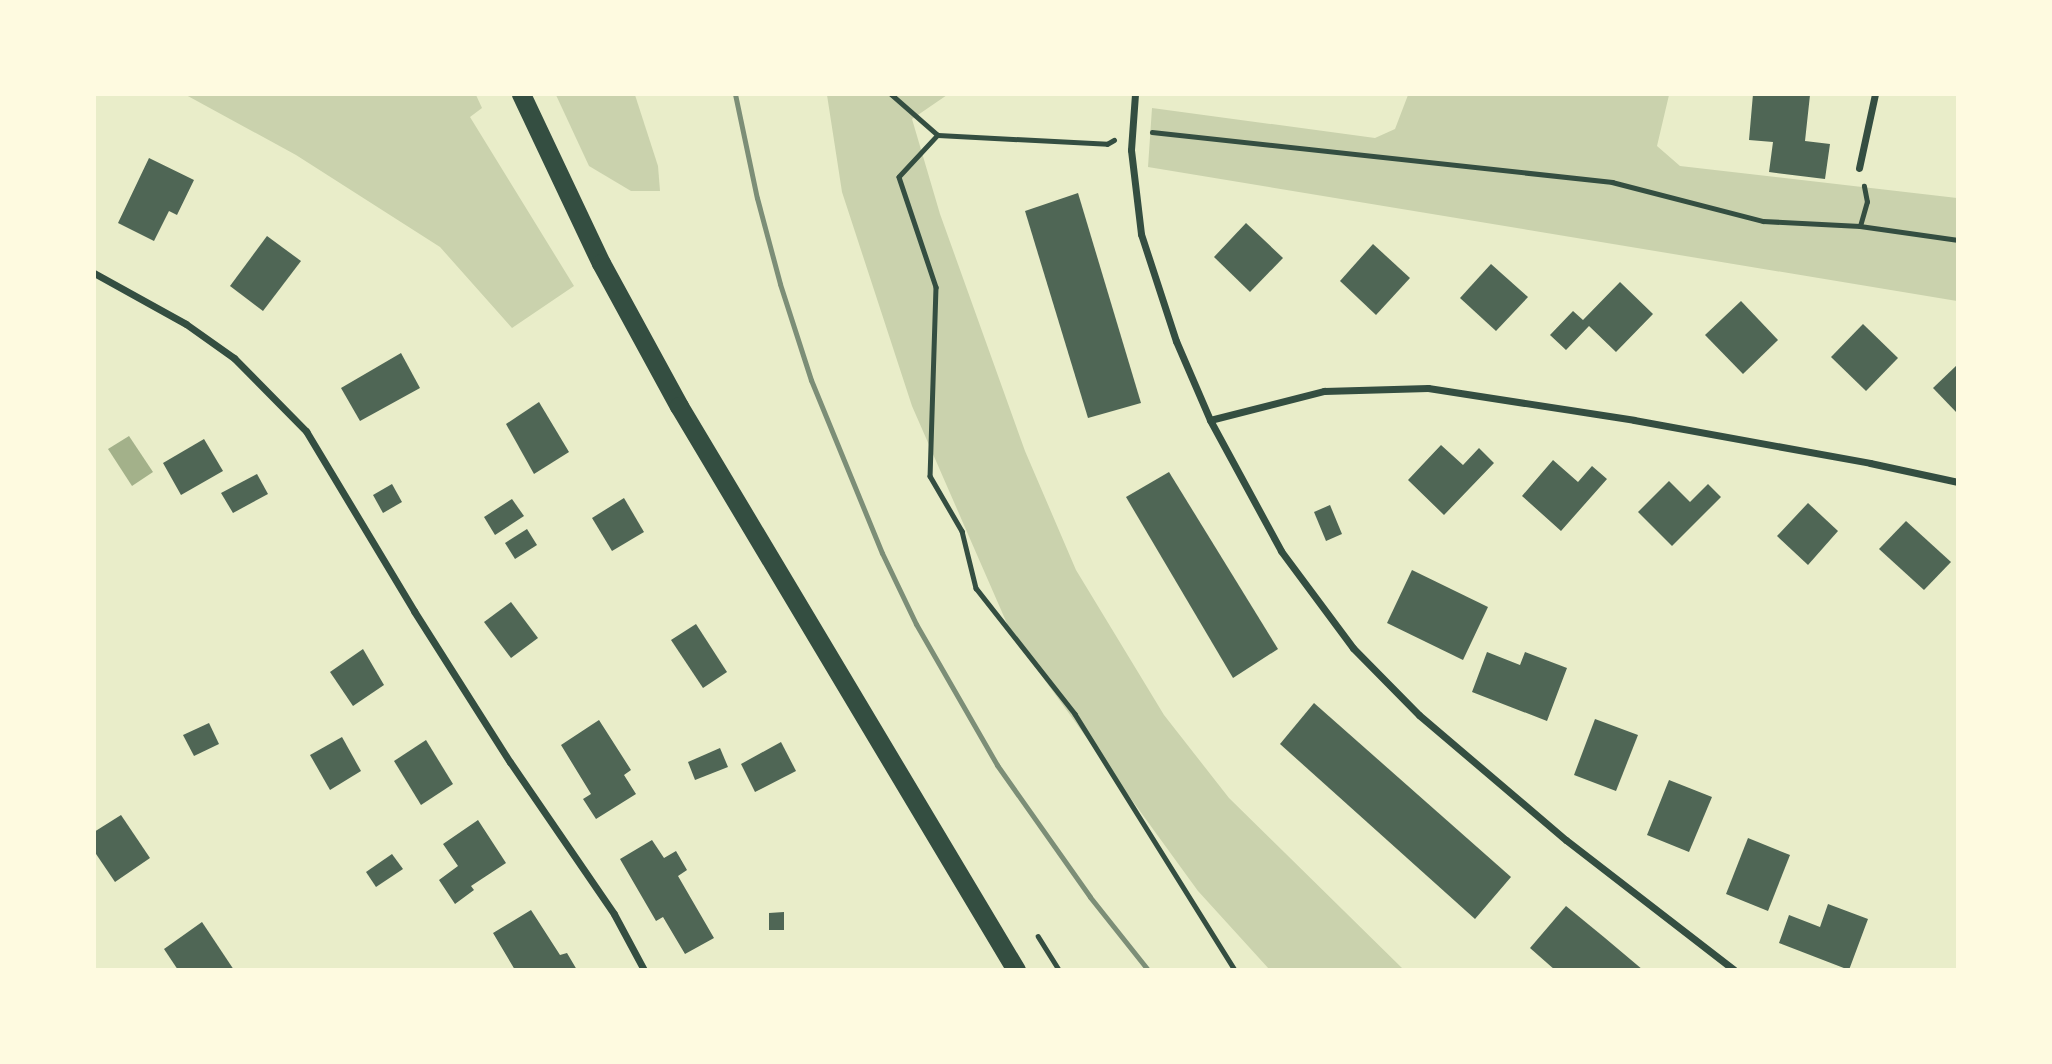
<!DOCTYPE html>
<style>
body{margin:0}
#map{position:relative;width:2052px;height:1064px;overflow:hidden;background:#e9edc9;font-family:Manrope,sans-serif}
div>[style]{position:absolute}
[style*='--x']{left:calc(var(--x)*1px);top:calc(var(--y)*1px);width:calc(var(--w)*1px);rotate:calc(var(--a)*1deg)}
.green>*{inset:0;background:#cad2ad}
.water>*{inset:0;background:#a3b18a}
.building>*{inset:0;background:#4f6655}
.path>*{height:4.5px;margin:-2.25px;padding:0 2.25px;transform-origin:2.25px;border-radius:2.25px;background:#344e41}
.minor>*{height:7px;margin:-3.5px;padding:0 3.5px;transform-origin:3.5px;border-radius:3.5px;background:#344e41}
.trunk>*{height:19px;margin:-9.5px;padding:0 9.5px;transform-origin:9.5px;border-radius:9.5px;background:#344e41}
.rail>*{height:5px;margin:-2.5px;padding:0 2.5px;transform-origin:2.5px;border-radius:2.5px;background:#7c8e77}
span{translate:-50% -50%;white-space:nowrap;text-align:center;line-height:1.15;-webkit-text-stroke:5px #fefae0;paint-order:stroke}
.frame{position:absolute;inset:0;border:96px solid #fefae0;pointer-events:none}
</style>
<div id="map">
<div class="green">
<div style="clip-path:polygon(186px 95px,476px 95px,482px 108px,470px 117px,574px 286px,512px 328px,440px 247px,296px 155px)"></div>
<div style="clip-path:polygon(556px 95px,635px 95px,658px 166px,660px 191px,631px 191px,589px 166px)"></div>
<div style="clip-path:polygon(827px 95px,947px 95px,912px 119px,940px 214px,1025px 451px,1076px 570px,1164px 715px,1229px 798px,1403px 969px,1269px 969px,1198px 891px,1012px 635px,912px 406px,842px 192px)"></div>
<div style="clip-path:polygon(1408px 95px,1669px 95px,1657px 146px,1680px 166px,1957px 198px,1957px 301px,1148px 167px,1152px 108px,1375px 138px,1395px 129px)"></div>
</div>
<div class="water">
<div style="clip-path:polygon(129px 436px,153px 472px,132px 486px,108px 449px)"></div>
</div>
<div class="building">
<div style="clip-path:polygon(1753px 94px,1810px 95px,1805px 141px,1830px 144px,1825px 179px,1769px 172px,1773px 142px,1749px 140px)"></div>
<div style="clip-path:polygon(149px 158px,194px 180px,177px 215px,169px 211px,154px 241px,118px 223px)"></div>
<div style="clip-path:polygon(1078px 193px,1141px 403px,1088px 418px,1025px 211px)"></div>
<div style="clip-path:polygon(1246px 223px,1283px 258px,1250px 292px,1214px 257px)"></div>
<div style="clip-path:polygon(267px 236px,301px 261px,263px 311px,230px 286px)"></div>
<div style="clip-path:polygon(1373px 244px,1410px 278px,1376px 315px,1340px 281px)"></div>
<div style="clip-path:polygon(1491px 264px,1528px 297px,1496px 331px,1460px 298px)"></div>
<div style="clip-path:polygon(1620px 282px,1653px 314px,1616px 352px,1589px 326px,1566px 350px,1550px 335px,1573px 311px,1583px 320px)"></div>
<div style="clip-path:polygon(1741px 301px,1778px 340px,1743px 374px,1705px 335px)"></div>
<div style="clip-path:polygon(1863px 324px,1898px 358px,1866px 391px,1831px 357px)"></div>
<div style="clip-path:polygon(401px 353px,420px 388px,360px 421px,341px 388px)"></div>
<div style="clip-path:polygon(1957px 365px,1957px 413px,1933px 388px)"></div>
<div style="clip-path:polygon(539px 402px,569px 452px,534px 474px,506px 424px)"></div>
<div style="clip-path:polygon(204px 439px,223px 471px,181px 495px,163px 463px)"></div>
<div style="clip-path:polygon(1441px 445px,1463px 465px,1479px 448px,1494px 463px,1444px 515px,1408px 480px)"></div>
<div style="clip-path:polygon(1553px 460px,1578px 482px,1592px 466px,1607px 479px,1561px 531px,1522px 496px)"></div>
<div style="clip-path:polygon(1169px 472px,1278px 649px,1233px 678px,1126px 497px)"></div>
<div style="clip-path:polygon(257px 474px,268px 494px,233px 513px,221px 493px)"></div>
<div style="clip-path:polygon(1669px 481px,1690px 502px,1708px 484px,1721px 497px,1672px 546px,1638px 512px)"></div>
<div style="clip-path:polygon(392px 484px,402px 502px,383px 513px,373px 495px)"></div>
<div style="clip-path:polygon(624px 498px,644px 532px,612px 551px,592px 518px)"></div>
<div style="clip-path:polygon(512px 499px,524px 516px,495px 535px,484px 517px)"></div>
<div style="clip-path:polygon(1808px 503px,1838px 531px,1808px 565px,1777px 536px)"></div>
<div style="clip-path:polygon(1330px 505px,1342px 534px,1326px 541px,1314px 512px)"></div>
<div style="clip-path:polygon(1906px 521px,1951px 562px,1924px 590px,1879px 549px)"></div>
<div style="clip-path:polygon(527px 529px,537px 545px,515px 559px,505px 543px)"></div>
<div style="clip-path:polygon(1412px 570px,1488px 607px,1463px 660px,1387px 623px)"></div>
<div style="clip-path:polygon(511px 602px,538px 638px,511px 658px,484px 622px)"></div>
<div style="clip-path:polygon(696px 624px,727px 672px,703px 688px,671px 640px)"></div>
<div style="clip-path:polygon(363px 649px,384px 685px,353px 706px,330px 672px)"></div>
<div style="clip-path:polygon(1487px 652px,1520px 665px,1525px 652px,1567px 668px,1547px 721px,1472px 692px)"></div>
<div style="clip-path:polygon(1314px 703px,1511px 877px,1475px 919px,1280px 744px)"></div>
<div style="clip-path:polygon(1595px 719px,1638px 735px,1616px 791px,1574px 775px)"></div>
<div style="clip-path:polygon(599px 720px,631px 770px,624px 775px,636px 794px,596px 819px,583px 799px,591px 794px,561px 745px)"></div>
<div style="clip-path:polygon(209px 723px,219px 744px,194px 756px,183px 735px)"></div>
<div style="clip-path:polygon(342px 737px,361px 771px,330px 790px,310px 755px)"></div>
<div style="clip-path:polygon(426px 740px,453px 784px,421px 805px,394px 761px)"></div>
<div style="clip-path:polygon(781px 742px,796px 771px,755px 792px,741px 764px)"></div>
<div style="clip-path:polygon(720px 748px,728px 767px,695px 780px,688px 762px)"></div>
<div style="clip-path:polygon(1669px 780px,1712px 797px,1689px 852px,1647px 835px)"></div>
<div style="clip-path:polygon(121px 815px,150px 858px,115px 882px,94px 851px,94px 832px)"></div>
<div style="clip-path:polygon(478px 820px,506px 863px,471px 886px,474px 890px,455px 904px,439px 880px,458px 866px,443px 844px)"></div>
<div style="clip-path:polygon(1748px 838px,1790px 855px,1768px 911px,1726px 894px)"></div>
<div style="clip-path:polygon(652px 840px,664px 858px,676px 851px,687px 870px,678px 876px,714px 938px,685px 954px,663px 917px,656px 921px,620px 859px)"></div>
<div style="clip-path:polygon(392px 854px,403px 869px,376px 887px,366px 872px)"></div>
<div style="clip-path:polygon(1828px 904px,1868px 919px,1849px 970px,1779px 943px,1789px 915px,1820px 927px)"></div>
<div style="clip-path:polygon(1566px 906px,1605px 938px,1643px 970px,1555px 970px,1530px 948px)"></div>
<div style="clip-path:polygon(531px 910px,560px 955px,567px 953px,577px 970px,515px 970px,493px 933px)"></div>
<div style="clip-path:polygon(784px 912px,784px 930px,769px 930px,769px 913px)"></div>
<div style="clip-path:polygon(202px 922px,234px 970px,178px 970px,164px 949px)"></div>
</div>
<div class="path">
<div style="--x:891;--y:94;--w:62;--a:41.1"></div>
<div style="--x:938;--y:135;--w:169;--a:3"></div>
<div style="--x:1107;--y:144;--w:8;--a:-30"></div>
<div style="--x:1152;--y:132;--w:463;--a:6.2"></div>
<div style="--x:1612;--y:182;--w:156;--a:14.5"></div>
<div style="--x:1763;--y:221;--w:97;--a:3"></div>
<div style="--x:1860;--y:226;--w:99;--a:8.1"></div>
<div style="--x:938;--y:135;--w:57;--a:132.9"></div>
<div style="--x:899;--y:177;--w:116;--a:71.4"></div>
<div style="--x:936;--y:287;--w:189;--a:91.8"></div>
<div style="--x:930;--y:476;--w:64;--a:59.8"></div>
<div style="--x:962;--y:531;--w:59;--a:76.2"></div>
<div style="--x:976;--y:588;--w:160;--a:51.8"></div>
<div style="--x:1075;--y:714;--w:302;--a:58"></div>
<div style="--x:1860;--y:226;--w:25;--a:-74"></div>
<div style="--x:1867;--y:202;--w:16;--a:-101"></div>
<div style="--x:1038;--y:936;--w:40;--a:58"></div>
</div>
<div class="minor">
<div style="--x:1135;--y:94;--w:56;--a:94.1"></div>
<div style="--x:1131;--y:150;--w:85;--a:83.2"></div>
<div style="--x:1141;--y:234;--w:113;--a:71.9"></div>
<div style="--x:1176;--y:341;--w:86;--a:66.7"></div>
<div style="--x:1210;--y:420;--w:149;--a:61.5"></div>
<div style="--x:1281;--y:551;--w:121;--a:53.4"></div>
<div style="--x:1353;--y:648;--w:94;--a:45.4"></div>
<div style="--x:1419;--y:715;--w:193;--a:40.4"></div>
<div style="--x:1566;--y:840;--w:212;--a:37.7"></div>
<div style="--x:1859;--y:168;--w:76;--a:-77.8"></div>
<div style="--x:94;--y:273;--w:105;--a:29"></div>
<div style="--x:186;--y:324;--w:59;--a:35.3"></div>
<div style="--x:234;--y:358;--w:103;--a:45.4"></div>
<div style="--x:306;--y:431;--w:210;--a:59"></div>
<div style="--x:414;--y:611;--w:179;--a:57.6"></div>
<div style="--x:510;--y:762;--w:184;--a:55.6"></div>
<div style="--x:614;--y:914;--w:64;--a:61.8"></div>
<div style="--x:1210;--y:420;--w:118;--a:-14.3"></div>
<div style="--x:1324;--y:391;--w:104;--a:-1.7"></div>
<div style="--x:1428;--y:388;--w:208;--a:8.8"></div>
<div style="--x:1634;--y:420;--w:240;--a:10.3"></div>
<div style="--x:1870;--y:463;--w:90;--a:12.2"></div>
</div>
<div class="trunk">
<div style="--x:521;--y:94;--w:187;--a:64.7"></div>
<div style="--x:601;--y:263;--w:163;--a:61.4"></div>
<div style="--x:679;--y:406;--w:657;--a:59.14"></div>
</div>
<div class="rail">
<div style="--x:735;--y:94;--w:106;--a:78.1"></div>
<div style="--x:757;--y:198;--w:89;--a:75"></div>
<div style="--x:780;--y:284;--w:101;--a:72.1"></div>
<div style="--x:811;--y:380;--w:187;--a:67.7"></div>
<div style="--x:882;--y:553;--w:79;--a:64.4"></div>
<div style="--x:916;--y:624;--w:163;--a:60.1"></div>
<div style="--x:997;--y:765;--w:161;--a:54.8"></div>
<div style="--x:1090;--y:897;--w:93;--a:51.5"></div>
</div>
<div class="frame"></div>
</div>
